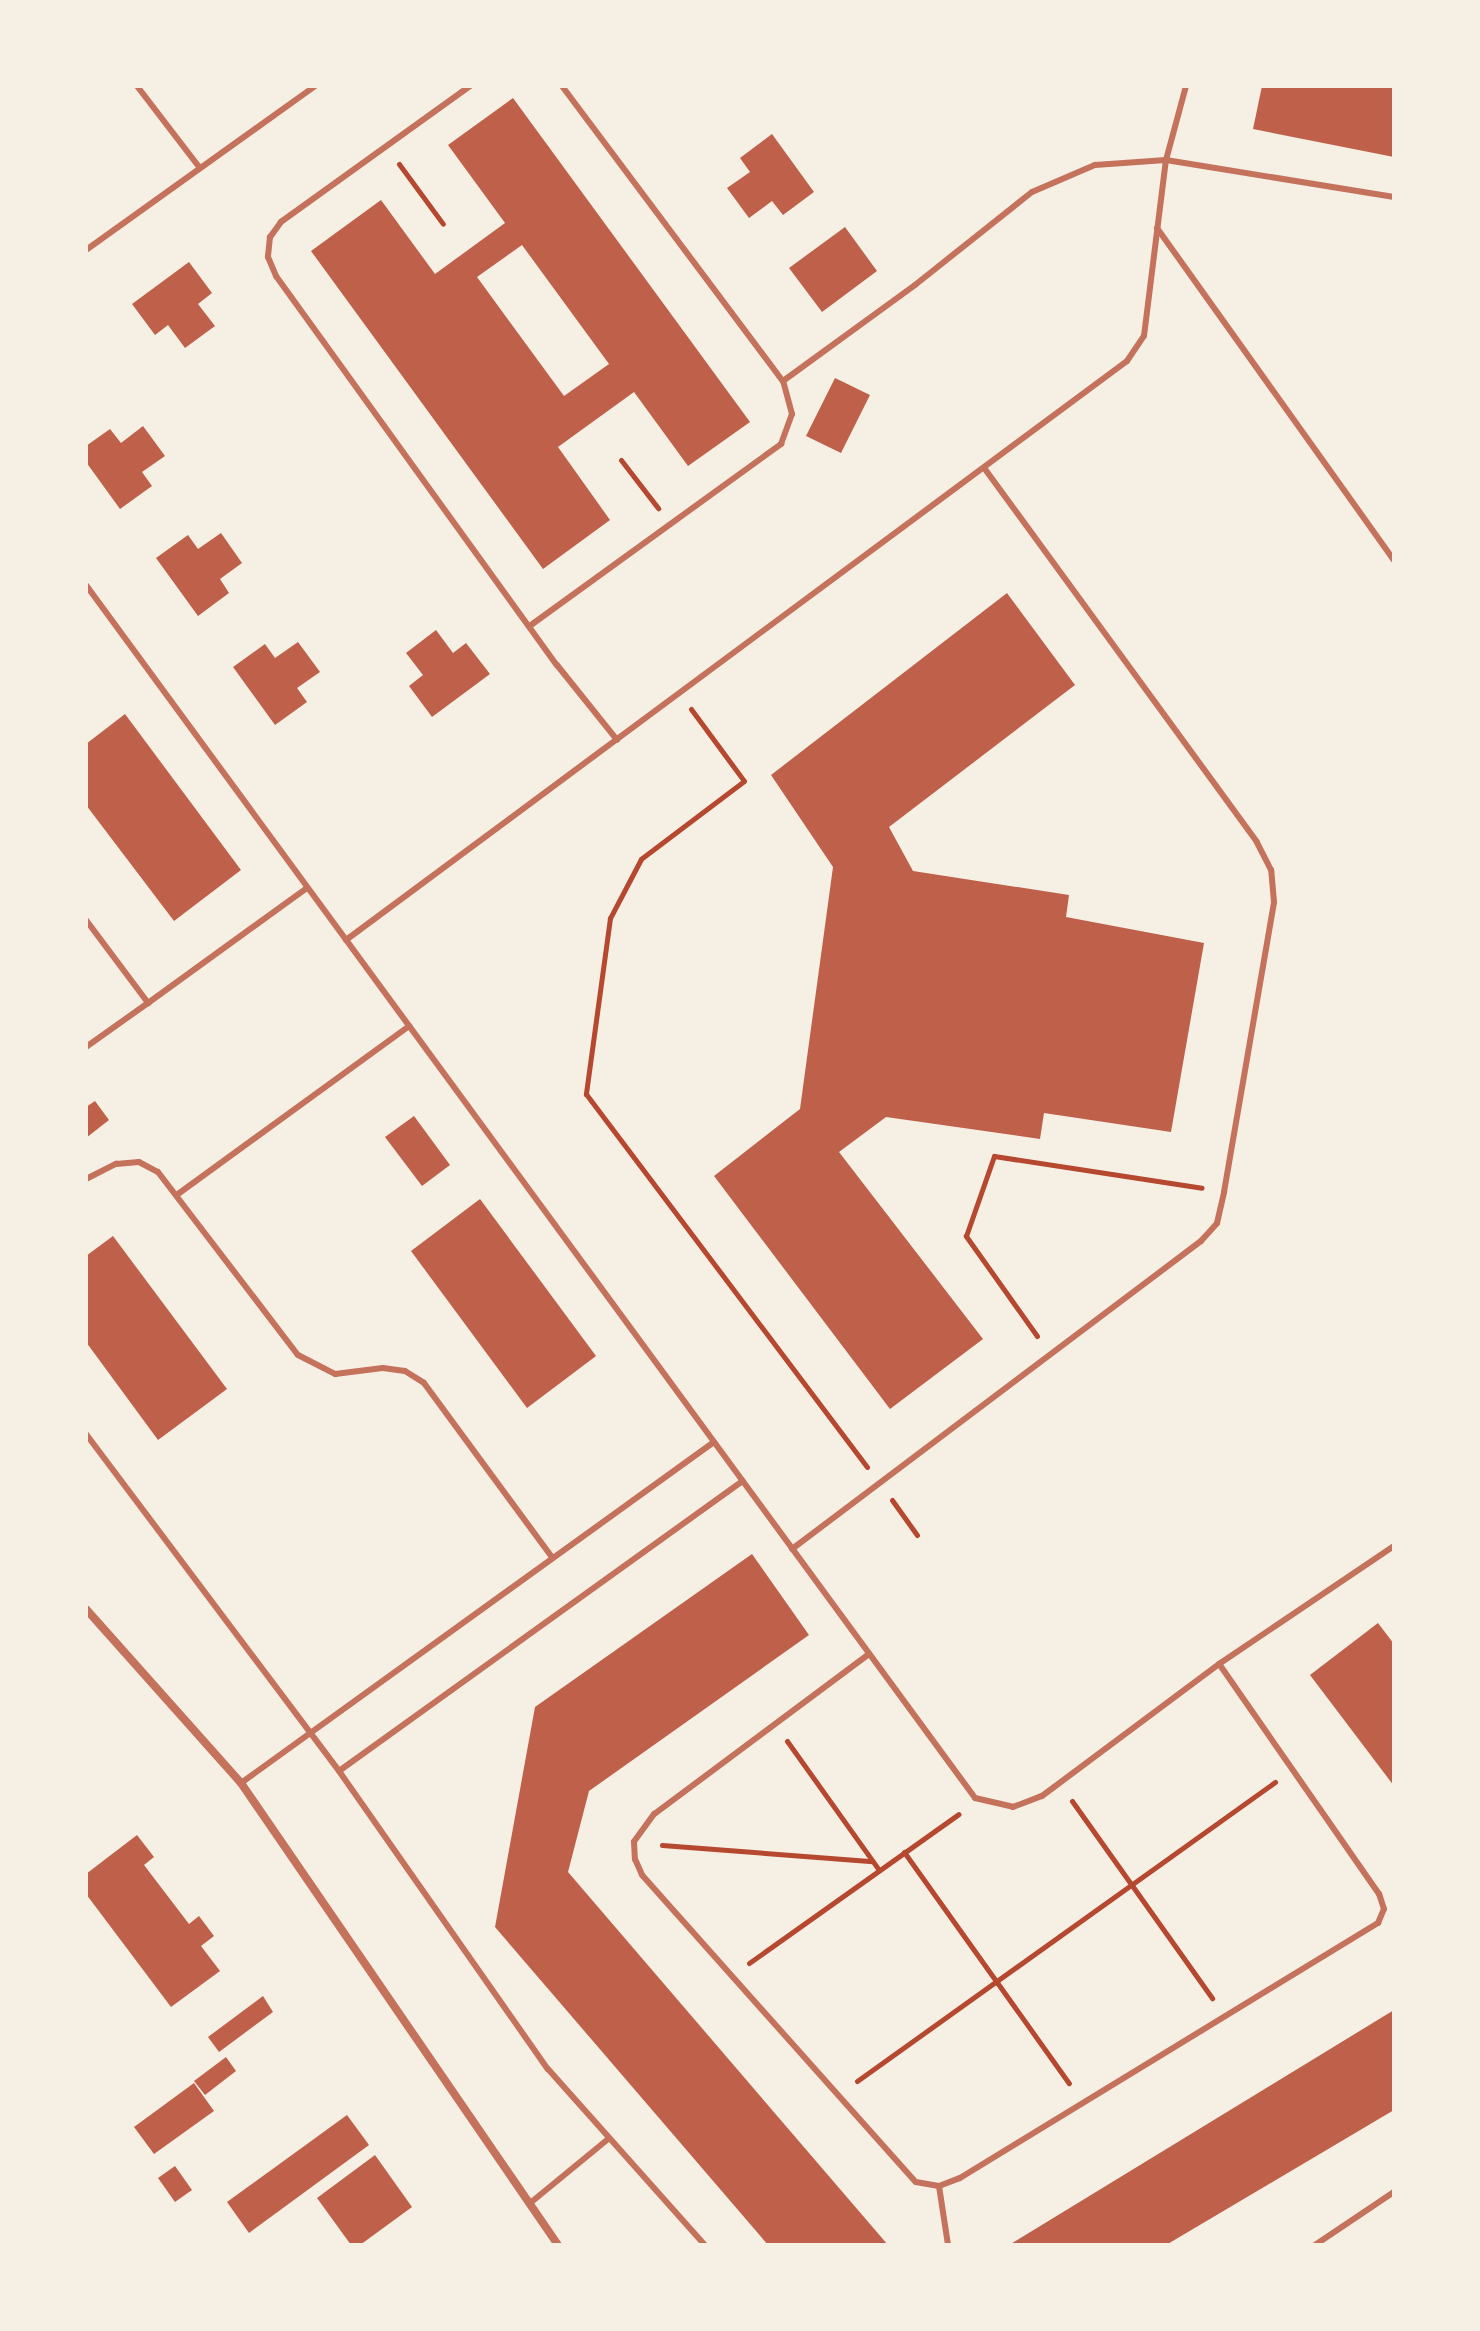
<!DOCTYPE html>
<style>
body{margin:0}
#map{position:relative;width:1480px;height:2331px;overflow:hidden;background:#f6efe4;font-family:Commissioner,sans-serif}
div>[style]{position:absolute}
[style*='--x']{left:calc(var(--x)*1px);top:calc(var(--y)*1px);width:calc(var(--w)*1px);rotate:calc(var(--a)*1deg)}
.building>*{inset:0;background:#bf614a}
.path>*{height:5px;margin:-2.5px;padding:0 2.5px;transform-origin:2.5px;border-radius:2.5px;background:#b5482f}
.service>*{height:6px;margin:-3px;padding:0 3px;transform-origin:3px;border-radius:3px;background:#c5725c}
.minor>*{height:8px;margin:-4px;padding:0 4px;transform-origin:4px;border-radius:4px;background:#c5725c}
span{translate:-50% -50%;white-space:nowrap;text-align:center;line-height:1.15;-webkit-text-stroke:6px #f6efe4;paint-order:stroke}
.frame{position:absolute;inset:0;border:88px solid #f6efe4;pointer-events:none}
</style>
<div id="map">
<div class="building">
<div style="clip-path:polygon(1262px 86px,1394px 86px,1394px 157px,1253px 129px)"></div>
<div style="clip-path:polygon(evenodd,513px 98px,750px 422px,688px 466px,634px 392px,558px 447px,610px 520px,543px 569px,311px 251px,381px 200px,435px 274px,505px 223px,448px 145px,513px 98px,522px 245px,609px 364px,564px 396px,477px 277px,522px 245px)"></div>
<div style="clip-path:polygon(772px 134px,814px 192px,783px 215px,772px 201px,749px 218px,727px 188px,750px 172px,740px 158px)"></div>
<div style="clip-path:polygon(845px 227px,877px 271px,822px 312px,789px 268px)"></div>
<div style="clip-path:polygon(189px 262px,212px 293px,198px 304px,215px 326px,185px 348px,168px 325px,155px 335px,132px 304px)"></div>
<div style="clip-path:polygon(835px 378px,870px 395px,841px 453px,806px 436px)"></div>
<div style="clip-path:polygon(143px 426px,165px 456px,142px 472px,152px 486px,120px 509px,86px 462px,86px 446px,110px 429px,121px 443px)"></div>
<div style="clip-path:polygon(221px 533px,242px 563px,220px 579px,229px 593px,198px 616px,156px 558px,188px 535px,198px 549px)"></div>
<div style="clip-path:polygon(1007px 593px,1075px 685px,889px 827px,913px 871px,1069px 895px,1066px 917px,1204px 943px,1171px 1132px,1044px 1113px,1040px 1139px,886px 1117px,839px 1152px,983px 1339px,890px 1409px,714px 1176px,800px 1109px,833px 867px,771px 775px)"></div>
<div style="clip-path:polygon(436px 630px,453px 653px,466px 643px,490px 674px,432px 717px,409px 686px,423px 675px,406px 653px)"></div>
<div style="clip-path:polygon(298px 642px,320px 672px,297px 688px,307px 702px,275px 725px,233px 667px,265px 644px,275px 658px)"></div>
<div style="clip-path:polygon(125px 714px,241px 870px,174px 921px,86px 805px,86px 744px)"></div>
<div style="clip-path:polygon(95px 1101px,109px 1120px,86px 1138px,86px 1107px)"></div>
<div style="clip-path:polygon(414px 1116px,450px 1165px,422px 1186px,385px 1137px)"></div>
<div style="clip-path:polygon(480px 1199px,596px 1356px,527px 1408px,411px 1251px)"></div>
<div style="clip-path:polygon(113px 1236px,227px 1389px,158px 1440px,86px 1342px,86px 1256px)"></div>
<div style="clip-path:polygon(752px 1554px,809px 1635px,589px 1791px,568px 1872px,888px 2245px,768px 2245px,495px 1927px,535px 1707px)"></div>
<div style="clip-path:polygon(1378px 1623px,1394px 1644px,1394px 1786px,1310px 1675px)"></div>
<div style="clip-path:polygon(137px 1835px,154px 1857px,144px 1865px,189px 1924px,199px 1916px,214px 1936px,201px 1946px,220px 1971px,171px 2007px,86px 1894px,86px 1874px)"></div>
<div style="clip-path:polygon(263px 1996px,273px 2012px,219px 2052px,208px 2037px)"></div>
<div style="clip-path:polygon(1394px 2010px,1394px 2110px,1166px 2245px,1009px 2245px)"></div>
<div style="clip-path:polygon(226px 2057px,236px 2071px,205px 2095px,194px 2081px)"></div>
<div style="clip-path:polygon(194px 2083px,214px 2111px,154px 2154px,134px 2127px)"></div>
<div style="clip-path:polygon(347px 2115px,369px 2145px,249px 2233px,227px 2202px)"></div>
<div style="clip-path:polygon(375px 2155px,412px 2207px,360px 2245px,351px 2245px,317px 2198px)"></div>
<div style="clip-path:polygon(175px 2166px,192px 2190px,175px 2202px,158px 2178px)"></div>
</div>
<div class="path">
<div style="--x:399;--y:164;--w:74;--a:53.7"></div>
<div style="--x:621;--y:460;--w:61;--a:52.4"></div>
<div style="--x:691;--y:709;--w:89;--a:53.6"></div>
<div style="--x:744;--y:781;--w:129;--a:142.9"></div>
<div style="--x:641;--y:859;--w:67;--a:117.7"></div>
<div style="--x:610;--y:918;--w:178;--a:97.8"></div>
<div style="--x:586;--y:1094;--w:467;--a:53"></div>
<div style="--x:1037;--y:1336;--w:123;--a:-125.4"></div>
<div style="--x:966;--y:1236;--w:85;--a:-70.7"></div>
<div style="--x:994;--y:1156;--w:210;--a:8.7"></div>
<div style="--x:892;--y:1500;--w:43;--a:54.5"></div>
<div style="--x:787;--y:1741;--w:158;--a:54.5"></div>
<div style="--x:1072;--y:1801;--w:242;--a:54.6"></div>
<div style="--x:662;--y:1845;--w:211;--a:4.4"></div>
<div style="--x:904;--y:1852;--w:284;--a:54.5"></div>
<div style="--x:749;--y:1963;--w:257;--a:-35.4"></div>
<div style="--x:857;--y:2081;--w:514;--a:-35.58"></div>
</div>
<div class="service">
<div style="--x:137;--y:86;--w:103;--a:52.5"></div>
<div style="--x:470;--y:86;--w:233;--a:144.3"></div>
<div style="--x:281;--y:222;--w:19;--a:126"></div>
<div style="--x:270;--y:237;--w:20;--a:96"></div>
<div style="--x:268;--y:257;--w:21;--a:67"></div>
<div style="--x:276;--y:276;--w:480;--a:54.2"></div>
<div style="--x:557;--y:665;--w:96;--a:51.3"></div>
<div style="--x:562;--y:86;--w:369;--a:53.2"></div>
<div style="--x:783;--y:381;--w:163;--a:-36"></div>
<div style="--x:915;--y:285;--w:149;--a:-38.5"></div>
<div style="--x:1032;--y:192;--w:69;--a:-23.2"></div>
<div style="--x:1095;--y:165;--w:71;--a:-4"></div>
<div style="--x:1166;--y:160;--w:231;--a:9.2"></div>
<div style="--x:1157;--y:228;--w:408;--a:54.5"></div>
<div style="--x:86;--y:250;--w:282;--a:-35.6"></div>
<div style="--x:86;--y:585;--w:1504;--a:53.76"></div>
<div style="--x:975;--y:1798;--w:39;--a:13"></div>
<div style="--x:1013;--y:1807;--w:31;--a:-21"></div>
<div style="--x:1042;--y:1796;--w:221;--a:-36.7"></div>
<div style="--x:1219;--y:1664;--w:211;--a:-34"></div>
<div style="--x:531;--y:625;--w:309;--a:-35.9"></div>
<div style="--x:781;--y:444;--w:32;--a:-70"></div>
<div style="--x:792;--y:414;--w:34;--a:-105"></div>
<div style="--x:86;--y:920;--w:104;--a:53.2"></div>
<div style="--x:148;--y:1003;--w:196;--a:-35.9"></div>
<div style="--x:346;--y:940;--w:972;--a:-36.55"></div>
<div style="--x:1127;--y:361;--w:30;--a:-56"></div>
<div style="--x:1144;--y:336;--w:177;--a:-82.9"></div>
<div style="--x:1166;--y:160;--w:77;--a:-74.9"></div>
<div style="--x:86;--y:1047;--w:76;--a:-35.4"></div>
<div style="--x:86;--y:1179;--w:34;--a:-27"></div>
<div style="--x:116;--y:1164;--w:23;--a:-5"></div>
<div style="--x:139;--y:1162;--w:21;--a:28"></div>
<div style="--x:158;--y:1172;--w:230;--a:52.6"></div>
<div style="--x:298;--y:1355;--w:42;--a:27.2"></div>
<div style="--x:335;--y:1374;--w:48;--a:-7.1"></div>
<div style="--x:383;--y:1368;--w:22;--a:8"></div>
<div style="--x:405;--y:1371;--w:22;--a:32"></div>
<div style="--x:424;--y:1383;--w:216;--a:53.7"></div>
<div style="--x:178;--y:1194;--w:286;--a:-36"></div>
<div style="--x:86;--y:1434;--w:421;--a:53.1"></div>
<div style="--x:339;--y:1771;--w:364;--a:55"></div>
<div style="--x:548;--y:2069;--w:236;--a:48.3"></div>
<div style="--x:792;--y:1549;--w:512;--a:-36.98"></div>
<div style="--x:1201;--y:1241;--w:24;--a:-48"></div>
<div style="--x:1217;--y:1223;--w:32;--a:-77"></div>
<div style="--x:1224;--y:1192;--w:294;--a:-80.2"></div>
<div style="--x:1274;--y:902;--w:32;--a:-95"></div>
<div style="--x:1271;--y:870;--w:31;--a:-117"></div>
<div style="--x:1257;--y:842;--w:463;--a:-126.1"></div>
<div style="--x:869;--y:1654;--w:268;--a:143.3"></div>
<div style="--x:654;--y:1814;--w:34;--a:126"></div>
<div style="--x:634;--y:1842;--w:17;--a:87"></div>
<div style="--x:635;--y:1859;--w:17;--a:66"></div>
<div style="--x:642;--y:1875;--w:411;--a:48.3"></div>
<div style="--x:916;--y:2182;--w:23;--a:10"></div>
<div style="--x:939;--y:2186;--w:22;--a:-21"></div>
<div style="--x:960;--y:2178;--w:490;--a:-31.4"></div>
<div style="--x:1378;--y:1923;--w:15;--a:-67"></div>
<div style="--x:1384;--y:1909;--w:16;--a:-108"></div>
<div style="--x:1379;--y:1894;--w:280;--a:-124.8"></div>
<div style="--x:339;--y:1771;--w:497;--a:-35.7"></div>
<div style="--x:241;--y:1783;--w:583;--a:-35.79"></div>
<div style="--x:939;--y:2186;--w:60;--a:81.3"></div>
<div style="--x:529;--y:2204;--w:102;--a:-39.4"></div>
<div style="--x:1315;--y:2245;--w:95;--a:-33.9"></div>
</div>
<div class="minor">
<div style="--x:86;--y:1609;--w:233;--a:48.3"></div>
<div style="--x:241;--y:1783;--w:560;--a:55.54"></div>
</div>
<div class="frame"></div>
</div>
